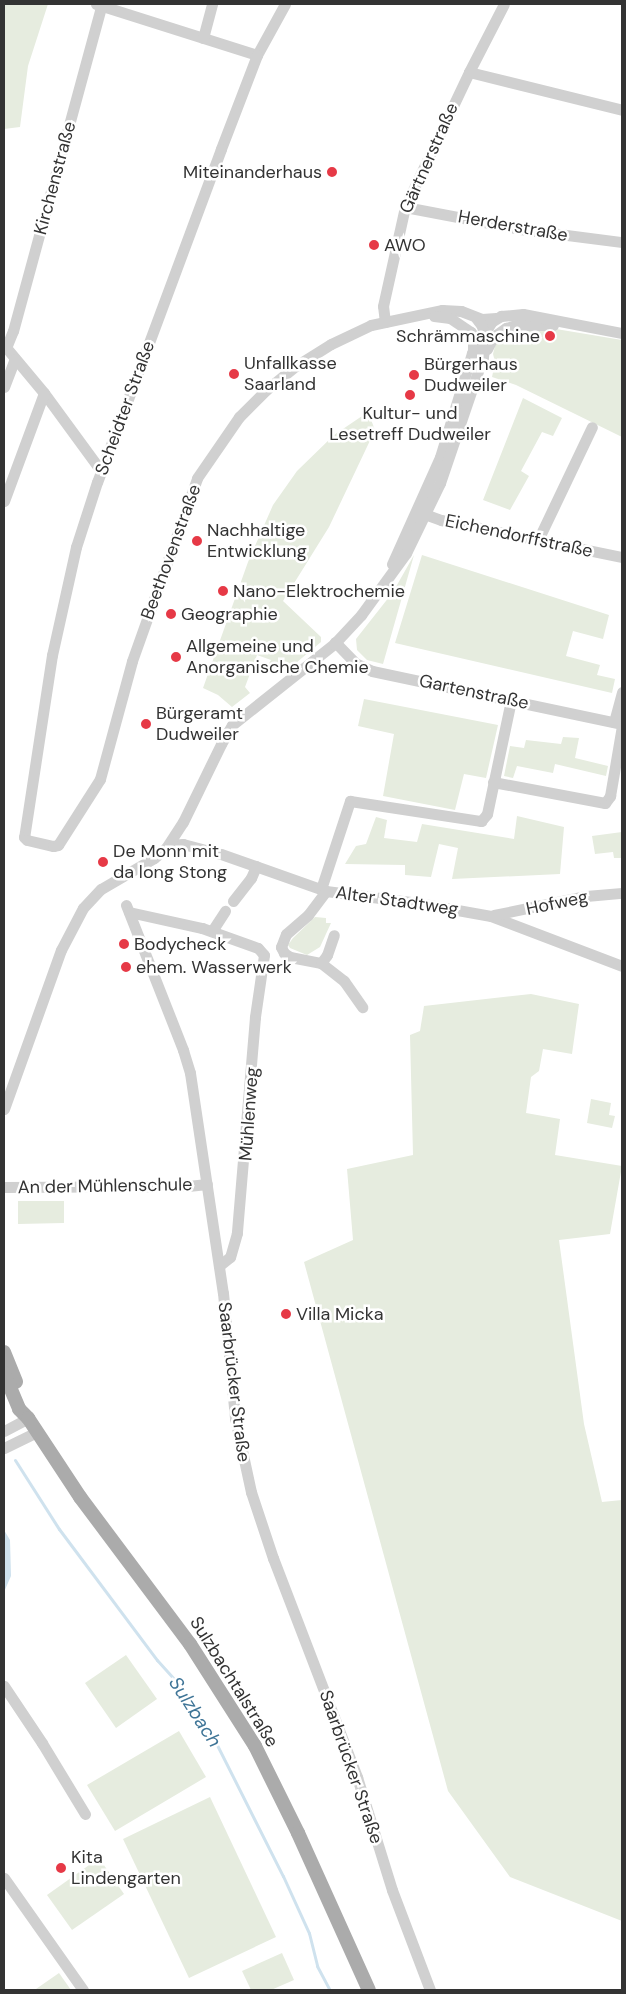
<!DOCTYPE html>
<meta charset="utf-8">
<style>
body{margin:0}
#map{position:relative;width:626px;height:1994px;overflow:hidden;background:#fff;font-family:"DM Sans",sans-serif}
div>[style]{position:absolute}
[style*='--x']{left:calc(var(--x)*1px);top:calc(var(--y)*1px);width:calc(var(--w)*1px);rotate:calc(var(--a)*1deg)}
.green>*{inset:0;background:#e6ecdf}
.water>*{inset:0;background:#cfe2ee}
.stream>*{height:3px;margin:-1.5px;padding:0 1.5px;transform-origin:1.5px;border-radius:1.5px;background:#cfe2ee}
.minor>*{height:11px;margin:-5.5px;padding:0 5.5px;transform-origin:5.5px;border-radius:5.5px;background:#d0d0d0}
.major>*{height:14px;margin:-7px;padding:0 7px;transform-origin:7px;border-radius:7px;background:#ababab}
.dots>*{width:14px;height:14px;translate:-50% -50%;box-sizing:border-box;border:2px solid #fff;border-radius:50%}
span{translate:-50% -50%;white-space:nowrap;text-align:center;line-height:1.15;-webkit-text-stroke:5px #fff;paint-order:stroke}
.street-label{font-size:18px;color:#333}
.poi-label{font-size:18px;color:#333}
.right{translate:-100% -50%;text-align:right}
.left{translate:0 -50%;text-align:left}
.water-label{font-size:19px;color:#3f7597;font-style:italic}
.frame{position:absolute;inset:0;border:5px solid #333;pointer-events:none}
</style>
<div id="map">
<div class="green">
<div style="clip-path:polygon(4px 4px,48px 4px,28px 66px,20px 127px,4px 129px)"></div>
<div style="clip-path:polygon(515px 329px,556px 329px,622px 340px,622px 437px,516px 385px,492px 377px,495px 362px,493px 354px,495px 346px,501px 336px)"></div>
<div style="clip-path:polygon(523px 398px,562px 418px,553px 436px,542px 432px,521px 471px,529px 476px,510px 510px,483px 500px)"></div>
<div style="clip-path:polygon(368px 412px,375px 430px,329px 527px,283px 601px,321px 637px,321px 642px,284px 673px,268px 665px,271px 660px,257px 655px,245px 687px,250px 693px,232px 707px,218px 695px,203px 688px,248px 562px,273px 505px,297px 471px,334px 435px)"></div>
<div style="clip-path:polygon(414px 555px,383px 664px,367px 660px,357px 650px,356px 639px,393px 592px)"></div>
<div style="clip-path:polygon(422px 555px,609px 615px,603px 639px,573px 631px,566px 656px,600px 665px,597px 675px,615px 679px,612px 693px,395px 643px)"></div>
<div style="clip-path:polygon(364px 699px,498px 725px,486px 778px,464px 774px,455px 810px,383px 796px,394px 734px,358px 726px)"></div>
<div style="clip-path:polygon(563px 737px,579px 738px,575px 758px,608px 766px,606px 776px,555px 764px,553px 773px,517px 766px,513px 778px,504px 776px,510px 746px,524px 748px,526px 740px,561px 744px)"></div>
<div style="clip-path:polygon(517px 816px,564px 827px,560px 874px,452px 879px,458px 848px,439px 844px,431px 877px,405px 875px,405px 865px,345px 864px,356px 846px,366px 844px,376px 817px,387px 820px,384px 838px,417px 842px,422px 824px,514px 839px)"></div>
<div style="clip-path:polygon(622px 832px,622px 858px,614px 858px,613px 852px,595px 854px,592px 836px)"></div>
<div style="clip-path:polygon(315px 917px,326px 918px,326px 923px,331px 923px,320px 947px,307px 955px,290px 948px,288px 945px,293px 938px)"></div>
<div style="clip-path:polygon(531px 994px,579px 1004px,572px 1054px,543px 1049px,539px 1071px,531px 1077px,526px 1113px,560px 1119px,555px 1155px,622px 1166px,610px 1234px,559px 1240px,584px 1424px,602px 1502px,622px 1500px,622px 1921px,510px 1877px,448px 1791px,304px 1262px,353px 1240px,347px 1169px,413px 1155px,410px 1035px,420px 1031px,424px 1006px)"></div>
<div style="clip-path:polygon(591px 1099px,611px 1103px,609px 1115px,615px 1116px,612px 1128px,587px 1123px)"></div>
<div style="clip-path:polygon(18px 1201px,64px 1201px,64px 1223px,18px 1224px)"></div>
<div style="clip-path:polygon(126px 1655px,157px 1699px,116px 1728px,85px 1683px)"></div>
<div style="clip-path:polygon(179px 1731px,206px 1777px,115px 1831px,87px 1785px)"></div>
<div style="clip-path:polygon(210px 1797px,276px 1937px,189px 1978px,123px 1839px)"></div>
<div style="clip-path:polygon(99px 1858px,124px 1894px,72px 1930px,47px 1895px)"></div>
<div style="clip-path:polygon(282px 1953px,294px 1980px,271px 1990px,251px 1990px,242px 1971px)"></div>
<div style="clip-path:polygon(59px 1973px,71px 1990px,37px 1990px,36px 1989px)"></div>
</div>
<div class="water">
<div style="clip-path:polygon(4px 1530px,10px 1540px,11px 1576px,4px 1592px)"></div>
</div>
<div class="stream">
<div style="--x:15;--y:1460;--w:82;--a:57.5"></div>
<div style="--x:59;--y:1529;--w:164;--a:53.2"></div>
<div style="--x:157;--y:1660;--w:31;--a:48"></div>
<div style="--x:178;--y:1683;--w:37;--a:64"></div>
<div style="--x:194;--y:1716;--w:35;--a:51"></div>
<div style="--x:216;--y:1743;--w:149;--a:63.3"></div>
<div style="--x:283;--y:1876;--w:63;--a:65.5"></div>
<div style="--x:309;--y:1933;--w:34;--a:76"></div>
<div style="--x:317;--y:1966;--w:27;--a:62"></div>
</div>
<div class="minor">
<div style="--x:96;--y:4;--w:169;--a:17.6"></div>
<div style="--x:285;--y:4;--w:58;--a:118.8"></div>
<div style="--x:257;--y:55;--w:101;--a:111"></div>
<div style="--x:221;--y:149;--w:355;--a:110.4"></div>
<div style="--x:97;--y:482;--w:68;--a:107.9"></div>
<div style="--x:76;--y:547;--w:111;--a:102.5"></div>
<div style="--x:52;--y:655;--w:184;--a:98.7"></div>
<div style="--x:24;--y:837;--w:4;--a:45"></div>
<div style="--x:27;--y:840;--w:27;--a:13"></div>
<div style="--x:53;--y:846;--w:5;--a:-11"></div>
<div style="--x:58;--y:845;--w:78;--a:-57.5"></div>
<div style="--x:100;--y:779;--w:122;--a:-74.8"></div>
<div style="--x:132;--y:661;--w:194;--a:-70.4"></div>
<div style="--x:197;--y:478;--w:74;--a:-55.5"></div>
<div style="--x:239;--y:417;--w:38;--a:-45"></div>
<div style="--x:266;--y:390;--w:38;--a:-39"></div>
<div style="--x:296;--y:366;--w:41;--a:-32.2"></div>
<div style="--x:331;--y:344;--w:44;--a:-25.4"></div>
<div style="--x:371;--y:325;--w:73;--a:-11.9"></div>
<div style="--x:442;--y:310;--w:19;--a:3"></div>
<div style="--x:461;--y:311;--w:22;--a:21"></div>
<div style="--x:482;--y:319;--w:14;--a:-4"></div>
<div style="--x:203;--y:38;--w:35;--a:-75"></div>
<div style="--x:469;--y:72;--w:158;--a:13.9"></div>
<div style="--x:405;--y:207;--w:117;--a:10.8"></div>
<div style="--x:520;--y:229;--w:103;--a:7.3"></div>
<div style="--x:434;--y:316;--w:16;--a:7"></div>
<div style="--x:450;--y:318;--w:25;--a:34"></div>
<div style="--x:471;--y:332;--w:5;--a:68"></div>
<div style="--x:473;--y:337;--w:14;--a:90"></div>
<div style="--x:385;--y:322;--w:16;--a:-97"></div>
<div style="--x:383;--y:306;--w:101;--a:-77.5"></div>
<div style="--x:405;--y:207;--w:149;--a:-64.6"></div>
<div style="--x:469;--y:72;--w:76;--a:-62.8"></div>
<div style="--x:4;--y:345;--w:62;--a:50.2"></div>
<div style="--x:44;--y:393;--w:97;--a:53.8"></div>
<div style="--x:6;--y:348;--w:18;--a:-68"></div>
<div style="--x:13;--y:331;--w:337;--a:-74.8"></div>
<div style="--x:487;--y:349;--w:13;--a:-63"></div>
<div style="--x:493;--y:337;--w:16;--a:-35"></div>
<div style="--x:506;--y:328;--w:10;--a:-17"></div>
<div style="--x:516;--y:325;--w:37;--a:0"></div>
<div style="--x:4;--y:387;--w:30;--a:-69"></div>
<div style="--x:4;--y:501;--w:115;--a:-69.7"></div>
<div style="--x:419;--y:512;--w:23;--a:20"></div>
<div style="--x:441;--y:520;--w:185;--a:11.6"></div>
<div style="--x:538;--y:540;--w:125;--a:-64.5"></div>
<div style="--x:392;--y:564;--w:117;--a:-65.8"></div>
<div style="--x:440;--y:457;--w:109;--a:-72.9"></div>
<div style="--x:472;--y:353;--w:36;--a:-58"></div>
<div style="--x:491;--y:322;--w:12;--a:-31"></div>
<div style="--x:501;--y:316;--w:22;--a:-5"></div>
<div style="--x:523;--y:314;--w:101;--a:10.9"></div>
<div style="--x:335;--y:642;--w:29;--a:46"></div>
<div style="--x:355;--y:663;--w:19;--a:25"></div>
<div style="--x:372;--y:671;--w:256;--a:12"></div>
<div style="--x:614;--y:722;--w:31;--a:-75"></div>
<div style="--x:493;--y:782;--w:114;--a:10.6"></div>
<div style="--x:605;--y:803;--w:9;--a:-54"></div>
<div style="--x:610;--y:796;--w:71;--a:-80.3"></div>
<div style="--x:169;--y:845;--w:14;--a:-4"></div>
<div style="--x:183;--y:844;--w:39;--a:15"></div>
<div style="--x:221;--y:854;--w:111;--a:19.4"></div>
<div style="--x:326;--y:891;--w:93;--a:7.4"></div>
<div style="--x:418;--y:903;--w:74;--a:10.1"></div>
<div style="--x:491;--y:916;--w:140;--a:20.9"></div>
<div style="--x:321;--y:889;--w:93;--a:-71.8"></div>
<div style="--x:350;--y:801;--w:133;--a:8.7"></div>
<div style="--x:481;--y:821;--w:9;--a:-49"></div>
<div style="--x:487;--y:814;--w:116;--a:-78.1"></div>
<div style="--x:326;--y:891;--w:30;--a:127"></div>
<div style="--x:308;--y:915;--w:29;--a:139"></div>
<div style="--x:286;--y:934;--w:14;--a:111"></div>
<div style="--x:281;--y:947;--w:7;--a:63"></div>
<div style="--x:284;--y:953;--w:7;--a:34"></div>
<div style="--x:290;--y:957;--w:32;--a:11"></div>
<div style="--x:321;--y:963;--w:10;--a:-53"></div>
<div style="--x:327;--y:955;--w:21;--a:-71"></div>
<div style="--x:233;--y:901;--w:29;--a:-52"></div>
<div style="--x:251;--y:878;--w:13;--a:-67"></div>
<div style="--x:126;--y:905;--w:156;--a:68.5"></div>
<div style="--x:183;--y:1050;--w:24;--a:73"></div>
<div style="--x:190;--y:1073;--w:222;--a:81.5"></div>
<div style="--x:223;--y:1293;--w:126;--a:84.5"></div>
<div style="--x:235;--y:1418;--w:76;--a:77.8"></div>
<div style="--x:251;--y:1492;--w:70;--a:71.6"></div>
<div style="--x:273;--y:1558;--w:235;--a:69"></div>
<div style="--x:357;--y:1777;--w:118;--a:72.8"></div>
<div style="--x:392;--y:1890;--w:107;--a:69.2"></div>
<div style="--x:129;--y:912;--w:75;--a:12.4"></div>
<div style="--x:202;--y:928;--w:59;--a:19.7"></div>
<div style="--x:258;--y:948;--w:9;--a:49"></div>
<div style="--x:264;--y:955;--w:63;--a:98.3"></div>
<div style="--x:255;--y:1017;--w:217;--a:94.8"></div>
<div style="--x:237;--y:1233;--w:25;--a:106"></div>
<div style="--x:230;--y:1257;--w:14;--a:141"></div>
<div style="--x:494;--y:915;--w:94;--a:-11.7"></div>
<div style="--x:586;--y:896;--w:36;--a:-5"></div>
<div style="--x:212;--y:931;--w:24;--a:-57"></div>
<div style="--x:321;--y:963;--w:29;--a:38"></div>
<div style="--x:344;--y:981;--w:32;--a:55"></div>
<div style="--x:4;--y:1109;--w:169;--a:-70.3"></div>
<div style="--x:61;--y:950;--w:47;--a:-62.4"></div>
<div style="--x:83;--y:908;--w:26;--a:-47"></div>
<div style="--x:101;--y:889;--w:61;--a:-30.3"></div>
<div style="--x:154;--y:858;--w:16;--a:-40"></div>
<div style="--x:166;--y:848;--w:31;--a:-57"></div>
<div style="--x:183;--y:822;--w:87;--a:-64"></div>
<div style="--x:221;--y:744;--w:22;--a:-60"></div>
<div style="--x:232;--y:725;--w:130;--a:-38.5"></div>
<div style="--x:334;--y:644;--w:40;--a:-47"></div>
<div style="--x:361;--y:615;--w:77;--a:-54"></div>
<div style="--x:406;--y:553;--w:78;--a:-64.1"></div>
<div style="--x:440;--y:483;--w:133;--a:-71.2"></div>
<div style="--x:483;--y:357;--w:17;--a:-83"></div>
<div style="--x:485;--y:340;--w:14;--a:-102"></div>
<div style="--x:482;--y:326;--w:10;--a:-127"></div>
<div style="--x:4;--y:1187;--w:184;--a:-0.3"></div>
<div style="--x:188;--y:1186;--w:19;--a:-6"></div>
<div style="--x:4;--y:1431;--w:27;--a:-28"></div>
<div style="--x:4;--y:1448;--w:37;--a:-26"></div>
<div style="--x:4;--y:1686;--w:69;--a:56.3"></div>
<div style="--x:42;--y:1743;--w:83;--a:58.8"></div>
<div style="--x:4;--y:1878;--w:137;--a:54.8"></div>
</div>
<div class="major">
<div style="--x:4;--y:1352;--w:32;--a:68"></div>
<div style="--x:4;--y:1373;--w:39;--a:67"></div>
<div style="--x:19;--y:1409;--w:13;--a:45"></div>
<div style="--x:28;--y:1418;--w:95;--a:56.6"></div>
<div style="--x:80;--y:1497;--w:184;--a:53.2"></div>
<div style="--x:190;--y:1644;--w:121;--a:57.5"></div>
<div style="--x:255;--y:1746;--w:97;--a:63.7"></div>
<div style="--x:298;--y:1833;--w:172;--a:65.7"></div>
</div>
<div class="dots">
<div style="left:332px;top:172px;background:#e63946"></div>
<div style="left:374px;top:245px;background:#e63946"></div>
<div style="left:550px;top:336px;background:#e63946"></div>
<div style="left:234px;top:374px;background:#e63946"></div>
<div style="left:414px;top:375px;background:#e63946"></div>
<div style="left:410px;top:395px;background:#e63946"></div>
<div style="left:197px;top:541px;background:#e63946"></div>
<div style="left:223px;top:591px;background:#e63946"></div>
<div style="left:171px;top:614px;background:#e63946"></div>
<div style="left:176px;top:657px;background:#e63946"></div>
<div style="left:146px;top:724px;background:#e63946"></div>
<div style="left:103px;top:862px;background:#e63946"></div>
<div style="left:124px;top:944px;background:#e63946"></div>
<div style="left:126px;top:967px;background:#e63946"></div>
<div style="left:286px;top:1314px;background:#e63946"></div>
<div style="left:61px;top:1868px;background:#e63946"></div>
</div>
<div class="street-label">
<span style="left:429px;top:158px;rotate:-66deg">Gärtnerstraße</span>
<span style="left:55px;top:178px;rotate:-75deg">Kirchenstraße</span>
<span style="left:513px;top:226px;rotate:10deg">Herderstraße</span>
<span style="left:125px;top:408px;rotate:-70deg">Scheidter Straße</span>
<span style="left:519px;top:536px;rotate:12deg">Eichendorffstraße</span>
<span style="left:171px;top:552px;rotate:-70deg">Beethovenstraße</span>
<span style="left:474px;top:692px;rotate:12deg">Gartenstraße</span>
<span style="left:397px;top:901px;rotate:8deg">Alter Stadtweg</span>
<span style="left:557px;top:903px;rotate:-12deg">Hofweg</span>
<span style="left:249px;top:1114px;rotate:-86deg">Mühlenweg</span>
<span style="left:105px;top:1186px;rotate:-1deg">An der Mühlenschule</span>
<span style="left:234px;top:1382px;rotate:83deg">Saarbrücker Straße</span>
<span style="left:234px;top:1682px;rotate:58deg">Sulzbachtalstraße</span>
<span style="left:351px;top:1767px;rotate:71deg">Saarbrücker Straße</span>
</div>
<div class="poi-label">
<span class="right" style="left:322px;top:172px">Miteinanderhaus</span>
<span class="left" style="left:384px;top:245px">AWO</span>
<span class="right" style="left:540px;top:336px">Schrämmaschine</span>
<span class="left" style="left:244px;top:374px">Unfallkasse<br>Saarland</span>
<span class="left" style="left:424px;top:375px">Bürgerhaus<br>Dudweiler</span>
<span style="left:410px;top:424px">Kultur- und<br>Lesetreff Dudweiler</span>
<span class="left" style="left:207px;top:541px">Nachhaltige<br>Entwicklung</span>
<span class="left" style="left:233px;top:591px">Nano-Elektrochemie</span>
<span class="left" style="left:181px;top:614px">Geographie</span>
<span class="left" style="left:186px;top:657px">Allgemeine und<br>Anorganische Chemie</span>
<span class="left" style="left:156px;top:724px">Bürgeramt<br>Dudweiler</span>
<span class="left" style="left:113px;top:862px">De Monn mit<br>da long Stong</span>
<span class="left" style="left:134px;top:944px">Bodycheck</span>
<span class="left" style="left:136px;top:967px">ehem. Wasserwerk</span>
<span class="left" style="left:296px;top:1314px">Villa Micka</span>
<span class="left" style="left:71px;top:1868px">Kita<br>Lindengarten</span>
</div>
<div class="water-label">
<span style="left:195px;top:1712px;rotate:57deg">Sulzbach</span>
</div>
<div class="frame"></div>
</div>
